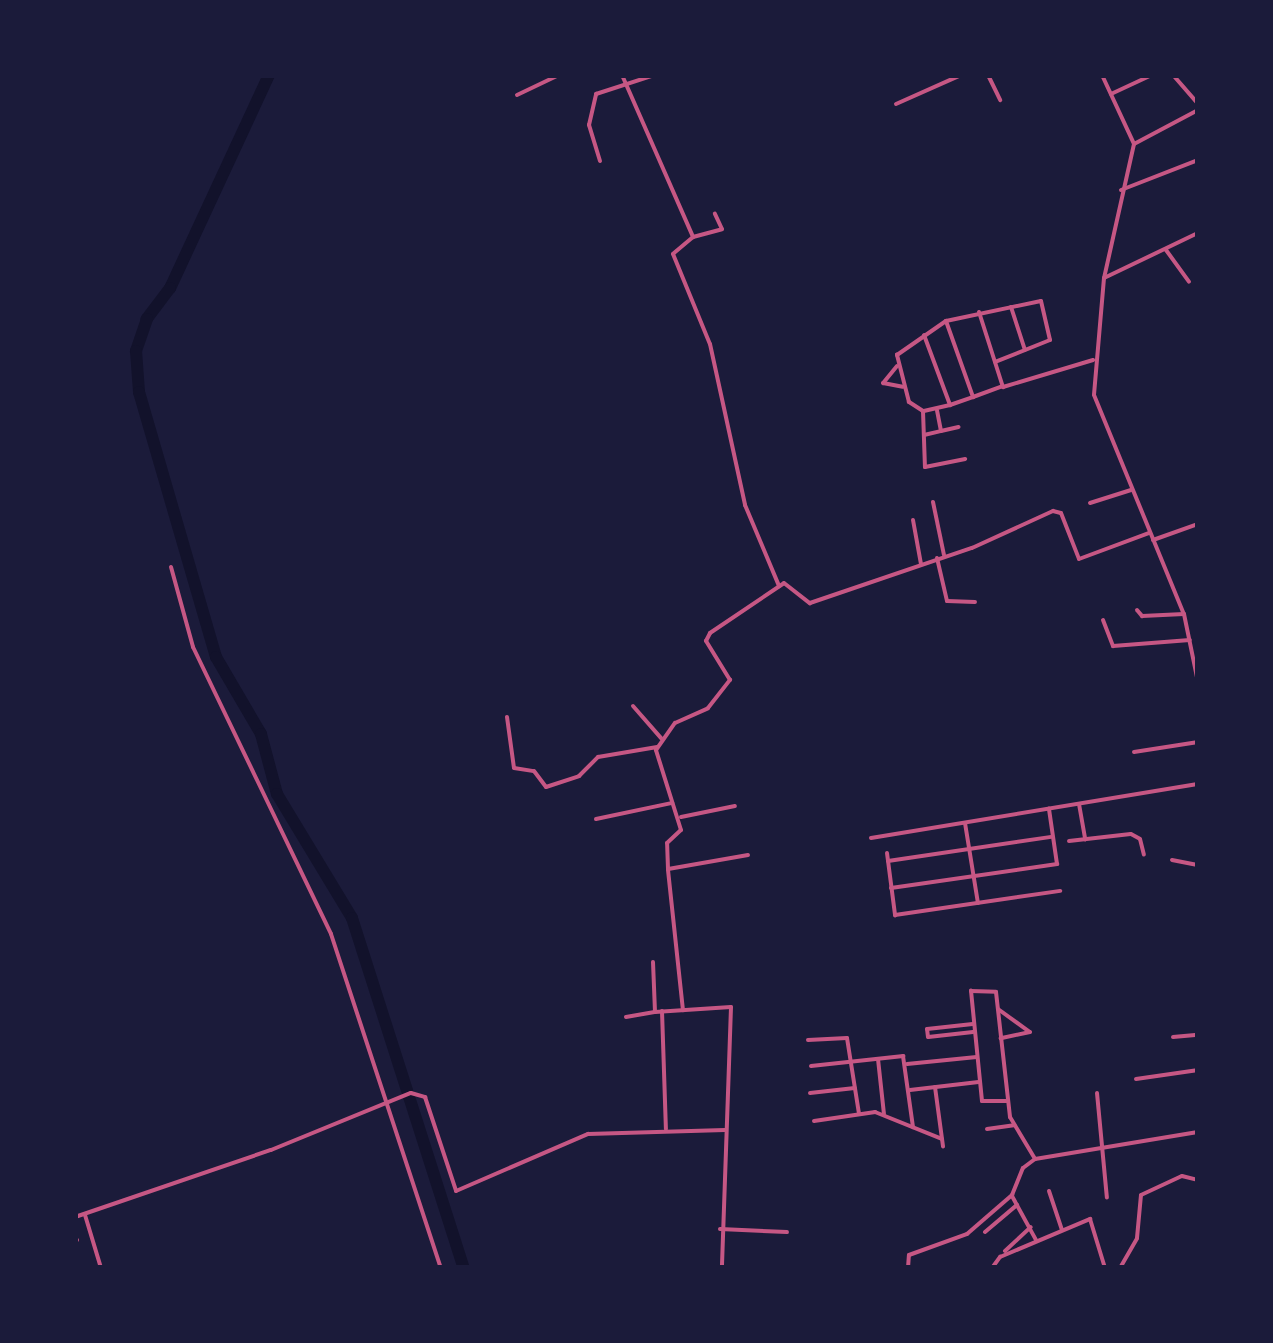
<!DOCTYPE html>
<style>
body{margin:0}
#map{position:relative;width:1273px;height:1343px;overflow:hidden;background:#1b1b3a;font-family:Montserrat,sans-serif}
div>[style]{position:absolute}
[style*='--x']{left:calc(var(--x)*1px);top:calc(var(--y)*1px);width:calc(var(--w)*1px);rotate:calc(var(--a)*1deg)}
.river>*{height:12px;margin:-6px;padding:0 6px;transform-origin:6px;border-radius:6px;background:#12122b}
.minor>*{height:4px;margin:-2px;padding:0 2px;transform-origin:2px;border-radius:2px;background:#c65784}
span{translate:-50% -50%;white-space:nowrap;text-align:center;line-height:1.15;-webkit-text-stroke:9px #1b1b3a;paint-order:stroke}
.frame{position:absolute;inset:0;border:78px solid #1b1b3a;pointer-events:none}
</style>
<div id="map">
<div class="river">
<div style="--x:269;--y:75;--w:235;--a:114.9"></div>
<div style="--x:170;--y:288;--w:39;--a:127"></div>
<div style="--x:147;--y:319;--w:34;--a:109"></div>
<div style="--x:136;--y:351;--w:41;--a:85.8"></div>
<div style="--x:139;--y:392;--w:276;--a:73.8"></div>
<div style="--x:216;--y:657;--w:89;--a:59.7"></div>
<div style="--x:261;--y:734;--w:62;--a:75.1"></div>
<div style="--x:277;--y:794;--w:145;--a:58.8"></div>
<div style="--x:352;--y:918;--w:367;--a:72.3"></div>
</div>
<div class="minor">
<div style="--x:622;--y:75;--w:177;--a:66.3"></div>
<div style="--x:693;--y:237;--w:26;--a:140"></div>
<div style="--x:673;--y:254;--w:97;--a:67.7"></div>
<div style="--x:710;--y:344;--w:165;--a:77.7"></div>
<div style="--x:745;--y:505;--w:88;--a:67.2"></div>
<div style="--x:988;--y:75;--w:28;--a:64"></div>
<div style="--x:1102;--y:75;--w:76;--a:65.1"></div>
<div style="--x:1134;--y:144;--w:137;--a:102.6"></div>
<div style="--x:1104;--y:278;--w:117;--a:94.9"></div>
<div style="--x:1094;--y:395;--w:237;--a:67.7"></div>
<div style="--x:1184;--y:614;--w:69;--a:78.4"></div>
<div style="--x:1173;--y:75;--w:38;--a:49"></div>
<div style="--x:1111;--y:94;--w:45;--a:-24.9"></div>
<div style="--x:517;--y:95;--w:47;--a:-25.5"></div>
<div style="--x:896;--y:104;--w:71;--a:-24"></div>
<div style="--x:1134;--y:144;--w:72;--a:-28"></div>
<div style="--x:600;--y:161;--w:38;--a:-107"></div>
<div style="--x:589;--y:125;--w:32;--a:-77"></div>
<div style="--x:596;--y:94;--w:62;--a:-17.9"></div>
<div style="--x:1121;--y:190;--w:83;--a:-21.3"></div>
<div style="--x:693;--y:237;--w:30;--a:-15"></div>
<div style="--x:722;--y:229;--w:17;--a:-115"></div>
<div style="--x:1166;--y:250;--w:39;--a:54"></div>
<div style="--x:1104;--y:278;--w:104;--a:-25.6"></div>
<div style="--x:1011;--y:307;--w:45;--a:72"></div>
<div style="--x:979;--y:312;--w:79;--a:72.3"></div>
<div style="--x:1003;--y:387;--w:94;--a:-16.7"></div>
<div style="--x:946;--y:321;--w:81;--a:70.4"></div>
<div style="--x:973;--y:397;--w:30;--a:-20"></div>
<div style="--x:924;--y:335;--w:75;--a:69.6"></div>
<div style="--x:950;--y:405;--w:24;--a:-19"></div>
<div style="--x:897;--y:366;--w:22;--a:129"></div>
<div style="--x:883;--y:383;--w:20;--a:11"></div>
<div style="--x:950;--y:405;--w:28;--a:167"></div>
<div style="--x:923;--y:411;--w:17;--a:-147"></div>
<div style="--x:909;--y:402;--w:49;--a:-104.3"></div>
<div style="--x:897;--y:355;--w:60;--a:-34.8"></div>
<div style="--x:946;--y:321;--w:97;--a:-11.9"></div>
<div style="--x:1041;--y:301;--w:40;--a:77"></div>
<div style="--x:1050;--y:340;--w:59;--a:158.2"></div>
<div style="--x:923;--y:411;--w:56;--a:88"></div>
<div style="--x:925;--y:467;--w:41;--a:-11.3"></div>
<div style="--x:941;--y:431;--w:18;--a:-13"></div>
<div style="--x:924;--y:435;--w:17;--a:-13"></div>
<div style="--x:941;--y:431;--w:21;--a:-101"></div>
<div style="--x:933;--y:502;--w:54;--a:78.3"></div>
<div style="--x:1090;--y:503;--w:43;--a:-17.6"></div>
<div style="--x:913;--y:520;--w:45;--a:79.7"></div>
<div style="--x:1153;--y:540;--w:48;--a:-19.6"></div>
<div style="--x:937;--y:558;--w:44;--a:76.9"></div>
<div style="--x:947;--y:601;--w:28;--a:2"></div>
<div style="--x:171;--y:567;--w:83;--a:74.6"></div>
<div style="--x:193;--y:647;--w:318;--a:64.3"></div>
<div style="--x:331;--y:934;--w:352;--a:71.8"></div>
<div style="--x:1137;--y:610;--w:8;--a:50"></div>
<div style="--x:1142;--y:616;--w:42;--a:-2.7"></div>
<div style="--x:1103;--y:620;--w:28;--a:69"></div>
<div style="--x:1113;--y:646;--w:77;--a:-4.5"></div>
<div style="--x:633;--y:706;--w:43;--a:48.8"></div>
<div style="--x:507;--y:717;--w:51;--a:82.2"></div>
<div style="--x:514;--y:768;--w:20;--a:9"></div>
<div style="--x:534;--y:771;--w:20;--a:53"></div>
<div style="--x:546;--y:787;--w:35;--a:-18"></div>
<div style="--x:579;--y:776;--w:27;--a:-45"></div>
<div style="--x:598;--y:757;--w:60;--a:-9.6"></div>
<div style="--x:1134;--y:752;--w:65;--a:-8.9"></div>
<div style="--x:1079;--y:804;--w:36;--a:80"></div>
<div style="--x:681;--y:817;--w:55;--a:-11.5"></div>
<div style="--x:596;--y:819;--w:78;--a:-11.9"></div>
<div style="--x:965;--y:823;--w:81;--a:80.8"></div>
<div style="--x:871;--y:838;--w:331;--a:-9.4"></div>
<div style="--x:1069;--y:841;--w:62;--a:-6.4"></div>
<div style="--x:1131;--y:834;--w:10;--a:29"></div>
<div style="--x:1140;--y:839;--w:16;--a:76"></div>
<div style="--x:887;--y:853;--w:63;--a:82.6"></div>
<div style="--x:895;--y:915;--w:167;--a:-8.3"></div>
<div style="--x:748;--y:855;--w:81;--a:170.1"></div>
<div style="--x:668;--y:869;--w:26;--a:-92"></div>
<div style="--x:667;--y:843;--w:19;--a:-43"></div>
<div style="--x:681;--y:830;--w:84;--a:-107.4"></div>
<div style="--x:656;--y:750;--w:33;--a:-55"></div>
<div style="--x:675;--y:723;--w:36;--a:-24"></div>
<div style="--x:708;--y:708;--w:36;--a:-52"></div>
<div style="--x:730;--y:680;--w:46;--a:-121.6"></div>
<div style="--x:706;--y:641;--w:9;--a:-63"></div>
<div style="--x:710;--y:633;--w:89;--a:-34"></div>
<div style="--x:784;--y:583;--w:33;--a:38"></div>
<div style="--x:810;--y:603;--w:171;--a:-18.8"></div>
<div style="--x:972;--y:548;--w:89;--a:-24.6"></div>
<div style="--x:1053;--y:511;--w:8;--a:14"></div>
<div style="--x:1061;--y:513;--w:49;--a:68.6"></div>
<div style="--x:1079;--y:559;--w:75;--a:-20.4"></div>
<div style="--x:1172;--y:860;--w:26;--a:11"></div>
<div style="--x:888;--y:861;--w:165;--a:-8.4"></div>
<div style="--x:668;--y:870;--w:141;--a:83.9"></div>
<div style="--x:891;--y:888;--w:168;--a:-8.2"></div>
<div style="--x:1057;--y:864;--w:56;--a:-98.3"></div>
<div style="--x:653;--y:962;--w:50;--a:87.7"></div>
<div style="--x:655;--y:1012;--w:76;--a:-3.8"></div>
<div style="--x:731;--y:1007;--w:261;--a:92"></div>
<div style="--x:998;--y:1009;--w:39;--a:36"></div>
<div style="--x:1030;--y:1032;--w:30;--a:168"></div>
<div style="--x:662;--y:1011;--w:118;--a:88.1"></div>
<div style="--x:626;--y:1017;--w:29;--a:-10"></div>
<div style="--x:973;--y:1032;--w:45;--a:173.7"></div>
<div style="--x:928;--y:1037;--w:8;--a:-97"></div>
<div style="--x:927;--y:1029;--w:46;--a:-6.2"></div>
<div style="--x:1173;--y:1037;--w:25;--a:-5"></div>
<div style="--x:808;--y:1040;--w:39;--a:-3"></div>
<div style="--x:847;--y:1038;--w:77;--a:81"></div>
<div style="--x:878;--y:1059;--w:55;--a:83.8"></div>
<div style="--x:907;--y:1064;--w:70;--a:-5.7"></div>
<div style="--x:811;--y:1066;--w:93;--a:-6.2"></div>
<div style="--x:903;--y:1056;--w:72;--a:82"></div>
<div style="--x:1136;--y:1079;--w:63;--a:-8.3"></div>
<div style="--x:935;--y:1087;--w:60;--a:82.3"></div>
<div style="--x:910;--y:1090;--w:69;--a:-6.6"></div>
<div style="--x:810;--y:1093;--w:45;--a:-6.3"></div>
<div style="--x:1097;--y:1093;--w:105;--a:84.6"></div>
<div style="--x:1008;--y:1101;--w:26;--a:180"></div>
<div style="--x:982;--y:1101;--w:111;--a:-95.7"></div>
<div style="--x:971;--y:991;--w:25;--a:2"></div>
<div style="--x:996;--y:992;--w:126;--a:83.6"></div>
<div style="--x:1010;--y:1117;--w:49;--a:59.2"></div>
<div style="--x:814;--y:1121;--w:62;--a:-8.4"></div>
<div style="--x:875;--y:1112;--w:72;--a:21.9"></div>
<div style="--x:987;--y:1129;--w:27;--a:-8"></div>
<div style="--x:1049;--y:1191;--w:41;--a:71.6"></div>
<div style="--x:1012;--y:1196;--w:50;--a:61.4"></div>
<div style="--x:85;--y:1215;--w:55;--a:73.2"></div>
<div style="--x:75;--y:1217;--w:207;--a:-18.9"></div>
<div style="--x:271;--y:1150;--w:151;--a:-22.2"></div>
<div style="--x:411;--y:1093;--w:15;--a:16"></div>
<div style="--x:425;--y:1097;--w:99;--a:71.7"></div>
<div style="--x:456;--y:1191;--w:144;--a:-23.4"></div>
<div style="--x:588;--y:1134;--w:137;--a:-1.7"></div>
<div style="--x:720;--y:1229;--w:67;--a:2.6"></div>
<div style="--x:985;--y:1232;--w:42;--a:-40.2"></div>
<div style="--x:75;--y:1240;--w:2;--a:0"></div>
<div style="--x:1005;--y:1251;--w:35;--a:-43"></div>
<div style="--x:908;--y:1268;--w:13;--a:-86"></div>
<div style="--x:909;--y:1255;--w:62;--a:-19.9"></div>
<div style="--x:967;--y:1234;--w:60;--a:-40.9"></div>
<div style="--x:1012;--y:1195;--w:29;--a:-68"></div>
<div style="--x:1023;--y:1168;--w:15;--a:-37"></div>
<div style="--x:1035;--y:1159;--w:165;--a:-9.4"></div>
<div style="--x:992;--y:1268;--w:14;--a:-54"></div>
<div style="--x:1000;--y:1257;--w:98;--a:-22.9"></div>
<div style="--x:1090;--y:1219;--w:51;--a:73"></div>
<div style="--x:1120;--y:1268;--w:34;--a:-60"></div>
<div style="--x:1137;--y:1238;--w:43;--a:-84.7"></div>
<div style="--x:1141;--y:1195;--w:45;--a:-24.9"></div>
<div style="--x:1182;--y:1176;--w:16;--a:14"></div>
</div>
<div class="frame"></div>
</div>
